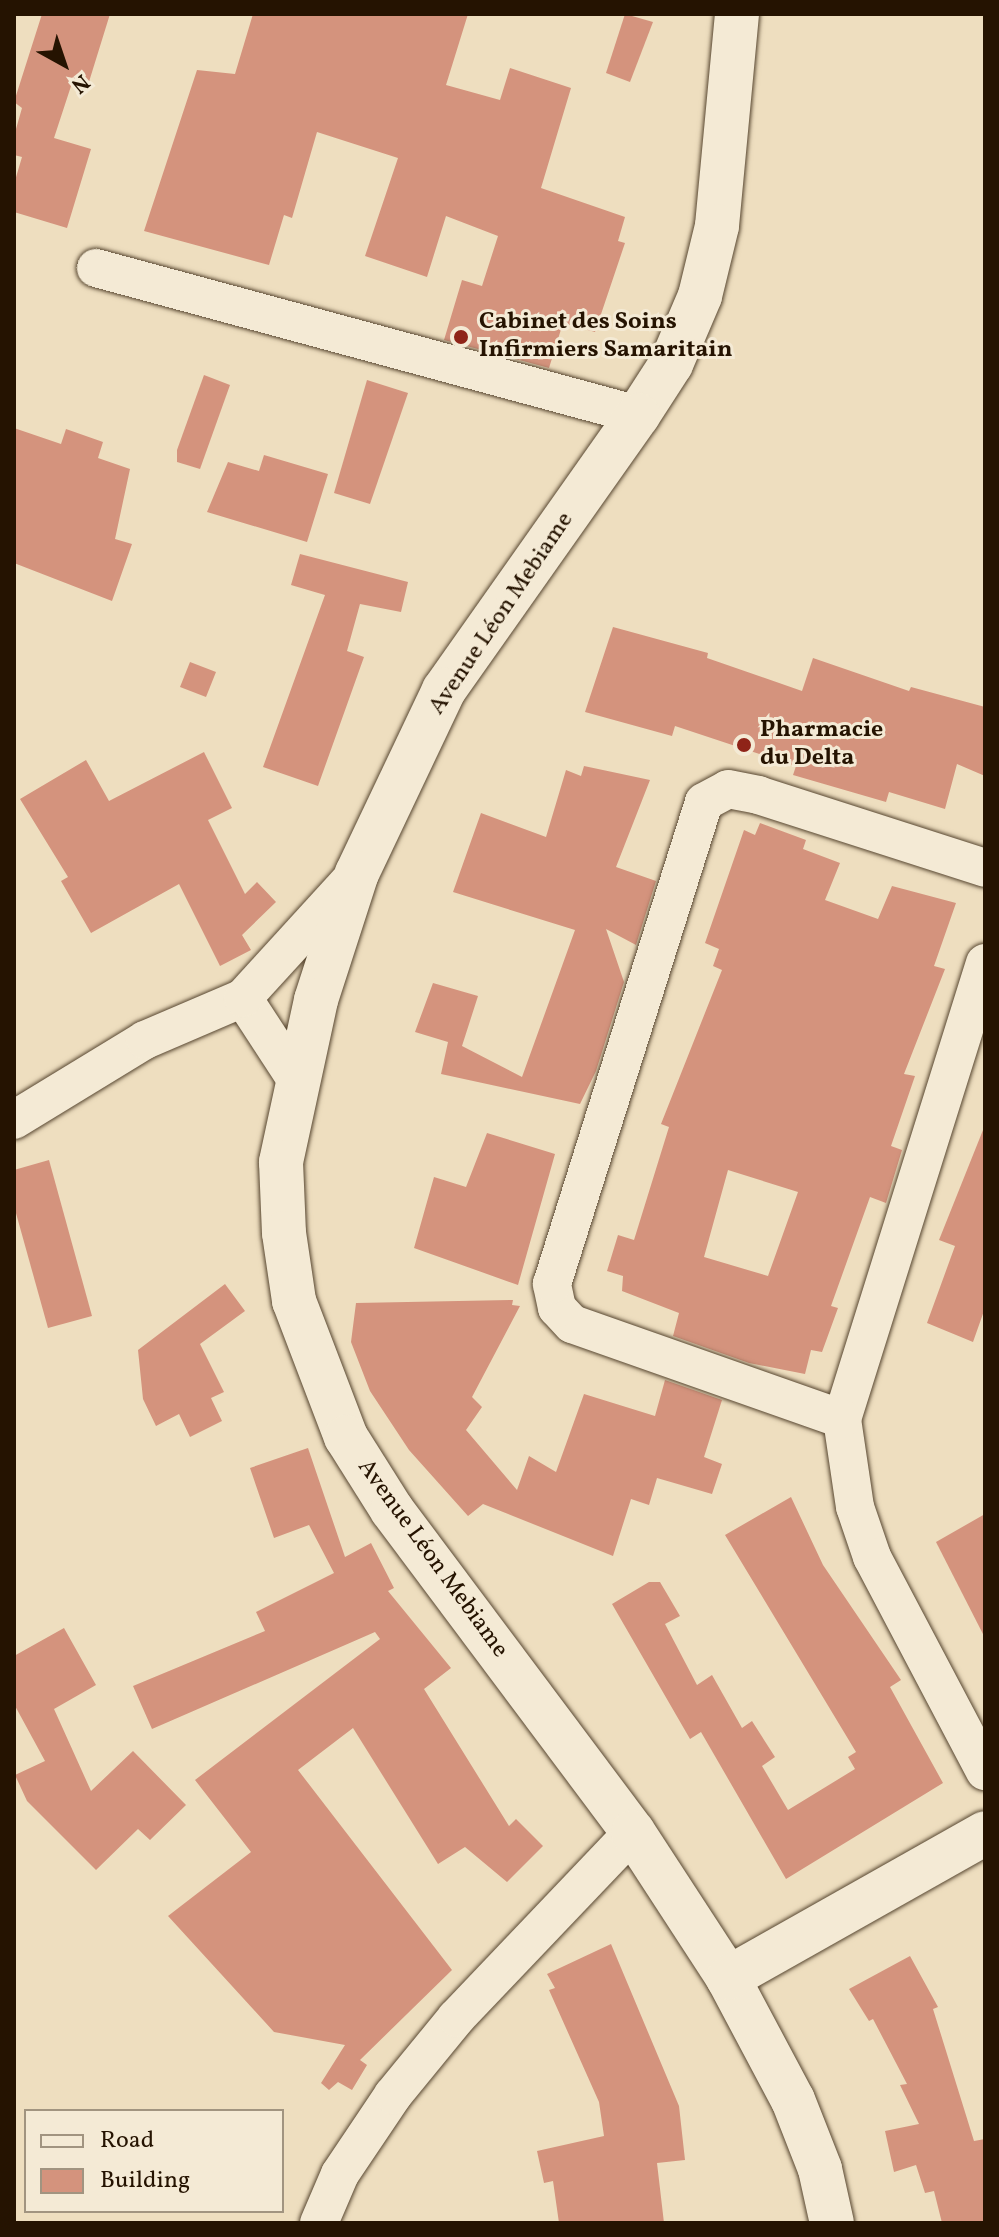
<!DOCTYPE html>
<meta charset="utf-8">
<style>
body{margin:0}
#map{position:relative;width:999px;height:2237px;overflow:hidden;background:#eedebf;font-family:Vollkorn,serif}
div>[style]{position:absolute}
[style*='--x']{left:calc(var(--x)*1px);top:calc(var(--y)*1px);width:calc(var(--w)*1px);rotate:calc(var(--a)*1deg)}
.building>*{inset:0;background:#d4937d}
.roads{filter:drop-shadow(0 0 2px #574630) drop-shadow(0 0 2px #574630)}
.minor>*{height:38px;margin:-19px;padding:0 19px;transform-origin:19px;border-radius:19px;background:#f4ead5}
.tertiary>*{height:44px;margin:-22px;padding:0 22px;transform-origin:22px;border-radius:22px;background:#f4ead5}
.dots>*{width:22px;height:22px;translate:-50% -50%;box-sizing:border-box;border:4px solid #f4ead5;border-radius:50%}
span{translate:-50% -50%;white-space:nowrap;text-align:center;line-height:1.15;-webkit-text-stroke:6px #f4ead5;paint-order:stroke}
.poi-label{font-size:24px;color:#251301;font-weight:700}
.left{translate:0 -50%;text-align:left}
.street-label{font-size:24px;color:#251301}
.frame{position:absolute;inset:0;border:16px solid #251301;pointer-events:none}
.legend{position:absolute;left:24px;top:2109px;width:260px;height:104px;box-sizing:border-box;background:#f4ead5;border:2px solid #a19480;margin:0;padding:10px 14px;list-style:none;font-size:24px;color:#251301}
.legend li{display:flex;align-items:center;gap:16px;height:40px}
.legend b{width:40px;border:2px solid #a19480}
.north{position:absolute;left:24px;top:24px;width:80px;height:80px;-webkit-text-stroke:6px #f4ead5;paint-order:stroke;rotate:140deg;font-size:22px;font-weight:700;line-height:32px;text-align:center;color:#251301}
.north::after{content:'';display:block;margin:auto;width:28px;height:36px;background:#251301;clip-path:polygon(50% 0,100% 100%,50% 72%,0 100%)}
</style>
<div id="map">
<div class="building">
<div style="clip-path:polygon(42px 14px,110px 14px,88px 85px,73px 80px,54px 138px,91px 149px,67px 228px,14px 212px,14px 184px,22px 157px,14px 155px,14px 136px,22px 108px,14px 102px)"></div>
<div style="clip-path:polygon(253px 14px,468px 14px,446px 85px,500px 100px,510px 68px,571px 88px,541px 188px,625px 217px,618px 241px,625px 243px,595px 332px,563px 323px,549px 368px,444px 340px,462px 280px,482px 286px,498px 236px,446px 216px,427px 277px,365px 256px,398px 158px,317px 132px,292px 218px,284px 215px,269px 265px,144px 231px,197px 70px,235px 74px)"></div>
<div style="clip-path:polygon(625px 14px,653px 22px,630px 82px,606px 73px)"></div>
<div style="clip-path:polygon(204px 375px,230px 385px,200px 469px,177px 462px,177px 450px)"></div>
<div style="clip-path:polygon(367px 380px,408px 393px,370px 504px,334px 493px)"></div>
<div style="clip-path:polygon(14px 428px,61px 444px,66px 429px,103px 442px,98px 458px,130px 469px,115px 539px,132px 544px,112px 601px,14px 563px)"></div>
<div style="clip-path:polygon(264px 455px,328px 474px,307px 542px,207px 512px,228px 462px,259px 471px)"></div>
<div style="clip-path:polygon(300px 554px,408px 582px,401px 612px,360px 604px,347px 651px,364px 657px,318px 786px,263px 767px,325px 595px,291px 585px)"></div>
<div style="clip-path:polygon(613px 627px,708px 653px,707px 658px,802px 691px,813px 658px,909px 691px,911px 687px,985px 707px,985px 776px,957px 764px,945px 809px,889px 792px,886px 802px,793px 775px,796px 766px,675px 726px,672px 736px,585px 712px)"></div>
<div style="clip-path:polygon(190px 662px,216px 672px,206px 697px,180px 687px)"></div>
<div style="clip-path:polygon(204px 752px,232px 808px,208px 820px,245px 894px,257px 882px,276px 902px,242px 935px,251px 950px,220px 966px,179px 884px,91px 933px,61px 881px,68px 877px,20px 799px,86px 760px,109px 801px)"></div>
<div style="clip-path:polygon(584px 766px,650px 780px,616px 867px,656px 881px,636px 945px,606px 929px,624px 982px,596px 1071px,580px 1104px,441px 1074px,448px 1042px,415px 1032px,433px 983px,478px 996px,462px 1046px,522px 1077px,575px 930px,453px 892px,481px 813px,546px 837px,566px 770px,581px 776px)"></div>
<div style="clip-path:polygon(evenodd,760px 823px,806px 840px,803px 849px,840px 863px,825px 900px,878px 919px,892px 886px,956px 903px,934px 966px,945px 969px,904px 1074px,915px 1076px,891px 1146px,902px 1150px,886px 1203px,870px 1197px,831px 1306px,838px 1308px,822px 1352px,811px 1350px,805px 1374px,749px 1363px,673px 1336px,679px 1313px,622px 1291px,623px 1276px,607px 1271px,618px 1235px,634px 1240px,669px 1127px,661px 1124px,722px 970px,713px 966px,719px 949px,705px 943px,744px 830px,755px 835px,760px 823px,728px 1170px,798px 1192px,768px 1276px,704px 1257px,728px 1170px)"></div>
<div style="clip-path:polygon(983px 1130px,985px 1308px,973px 1342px,927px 1323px,955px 1246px,939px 1240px)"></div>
<div style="clip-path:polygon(487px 1133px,555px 1154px,518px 1285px,414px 1248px,434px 1177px,466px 1187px)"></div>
<div style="clip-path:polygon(49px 1160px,92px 1316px,48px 1328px,14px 1206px,14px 1170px)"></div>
<div style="clip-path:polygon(225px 1284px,245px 1311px,200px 1344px,224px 1392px,211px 1398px,222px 1421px,190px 1437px,179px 1414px,156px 1426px,143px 1399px,138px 1350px)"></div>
<div style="clip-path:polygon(513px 1300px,512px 1305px,520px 1306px,472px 1397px,482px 1407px,466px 1430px,517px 1490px,529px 1456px,556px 1472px,584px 1394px,655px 1416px,665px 1380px,722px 1400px,704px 1457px,722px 1464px,712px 1494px,657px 1478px,649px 1505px,631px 1499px,613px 1556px,483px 1504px,468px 1516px,409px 1450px,370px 1391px,351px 1342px,356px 1303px)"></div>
<div style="clip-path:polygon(308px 1448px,345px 1557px,371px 1543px,394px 1588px,388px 1591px,451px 1668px,424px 1689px,509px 1826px,516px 1819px,543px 1846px,507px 1882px,465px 1847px,438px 1864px,353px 1728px,298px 1770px,452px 1970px,360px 2060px,367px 2065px,352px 2090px,338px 2082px,329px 2090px,321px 2083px,345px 2045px,274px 2032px,168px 1916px,251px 1852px,195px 1780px,380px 1639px,375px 1632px,152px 1729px,133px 1686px,265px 1631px,256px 1612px,334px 1573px,309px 1525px,274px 1538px,250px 1468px)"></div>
<div style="clip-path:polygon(791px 1497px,823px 1565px,901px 1680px,890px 1687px,943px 1783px,786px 1879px,701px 1732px,690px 1739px,612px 1604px,649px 1582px,660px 1582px,680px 1616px,665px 1624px,697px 1685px,712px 1675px,742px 1728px,752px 1721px,775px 1757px,762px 1766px,788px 1810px,855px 1769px,848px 1757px,856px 1752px,725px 1535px)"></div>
<div style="clip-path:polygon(985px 1514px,985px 1638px,936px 1542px)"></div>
<div style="clip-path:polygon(64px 1628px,96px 1685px,54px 1709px,91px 1791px,133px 1751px,186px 1805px,150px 1840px,138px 1829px,96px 1870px,27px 1801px,15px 1775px,45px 1761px,14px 1704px,14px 1656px)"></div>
<div style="clip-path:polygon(611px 1944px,679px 2106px,685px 2160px,657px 2163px,664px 2223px,559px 2223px,553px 2181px,544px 2183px,537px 2151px,604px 2136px,599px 2102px,549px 1990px,555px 1988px,547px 1974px)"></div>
<div style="clip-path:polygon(910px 1956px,938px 2007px,933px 2009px,974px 2141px,985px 2139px,985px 2223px,942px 2223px,934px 2191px,925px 2193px,916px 2165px,894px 2172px,885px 2131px,919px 2124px,900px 2085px,907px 2084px,873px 2019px,869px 2021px,849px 1989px)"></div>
</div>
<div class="roads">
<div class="minor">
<div style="--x:96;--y:268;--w:562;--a:15.17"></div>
<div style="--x:985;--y:963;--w:478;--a:107.4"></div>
<div style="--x:842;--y:1419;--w:89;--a:81.6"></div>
<div style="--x:855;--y:1507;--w:53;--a:71.2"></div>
<div style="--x:872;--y:1557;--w:242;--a:62.2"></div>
<div style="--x:243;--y:998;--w:103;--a:56.9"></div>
<div style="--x:14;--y:1120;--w:153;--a:-31.4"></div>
<div style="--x:145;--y:1040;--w:107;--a:-23.2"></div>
<div style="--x:243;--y:998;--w:169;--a:-47.6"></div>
<div style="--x:842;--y:1419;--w:286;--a:-160.6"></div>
<div style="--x:572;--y:1324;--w:22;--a:-133"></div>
<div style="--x:557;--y:1308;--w:25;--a:-102"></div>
<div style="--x:552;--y:1284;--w:505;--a:-72.5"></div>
<div style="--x:704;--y:802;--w:27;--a:-28"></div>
<div style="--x:728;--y:789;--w:31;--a:11"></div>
<div style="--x:758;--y:795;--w:238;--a:17.8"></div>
<div style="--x:319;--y:2223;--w:53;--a:-66.8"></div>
<div style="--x:340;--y:2174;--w:95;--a:-56.1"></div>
<div style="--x:393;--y:2095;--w:99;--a:-50.7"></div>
<div style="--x:456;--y:2018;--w:257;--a:-46.4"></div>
</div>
<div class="tertiary">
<div style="--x:737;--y:14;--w:213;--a:95.4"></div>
<div style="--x:717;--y:226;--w:72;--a:103.7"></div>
<div style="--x:700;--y:296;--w:74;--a:113.1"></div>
<div style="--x:671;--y:364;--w:61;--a:122.9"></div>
<div style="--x:638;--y:415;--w:337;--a:125.2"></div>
<div style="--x:444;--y:690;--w:203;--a:115.4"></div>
<div style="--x:357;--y:873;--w:133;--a:107.9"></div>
<div style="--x:316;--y:1000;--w:166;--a:102.2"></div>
<div style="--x:281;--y:1162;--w:71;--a:87.6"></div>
<div style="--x:284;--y:1233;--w:69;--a:81.6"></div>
<div style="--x:294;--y:1301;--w:146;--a:69.1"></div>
<div style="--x:346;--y:1437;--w:86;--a:57.8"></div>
<div style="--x:392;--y:1510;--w:402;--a:53.2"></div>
<div style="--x:633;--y:1832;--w:174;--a:56.9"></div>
<div style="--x:728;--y:1978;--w:138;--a:62"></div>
<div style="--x:793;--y:2100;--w:74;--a:68.6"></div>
<div style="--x:820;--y:2169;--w:55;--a:77.5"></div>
<div style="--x:728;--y:1978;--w:295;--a:-29.4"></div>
</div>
</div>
<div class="dots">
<div style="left:461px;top:337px;background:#8f2418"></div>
<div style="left:744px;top:745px;background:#8f2418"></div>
</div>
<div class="poi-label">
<span class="left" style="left:479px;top:337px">Cabinet des Soins<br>Infirmiers Samaritain</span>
<span class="left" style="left:760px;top:745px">Pharmacie<br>du Delta</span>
</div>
<div class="street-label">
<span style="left:502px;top:614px;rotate:-56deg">Avenue Léon Mebiame</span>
<span style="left:432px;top:1559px;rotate:54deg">Avenue Léon Mebiame</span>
</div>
<div class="frame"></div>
<ul class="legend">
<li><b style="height:10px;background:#f4ead5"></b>Road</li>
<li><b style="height:22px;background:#d4937d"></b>Building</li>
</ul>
<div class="north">N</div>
</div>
